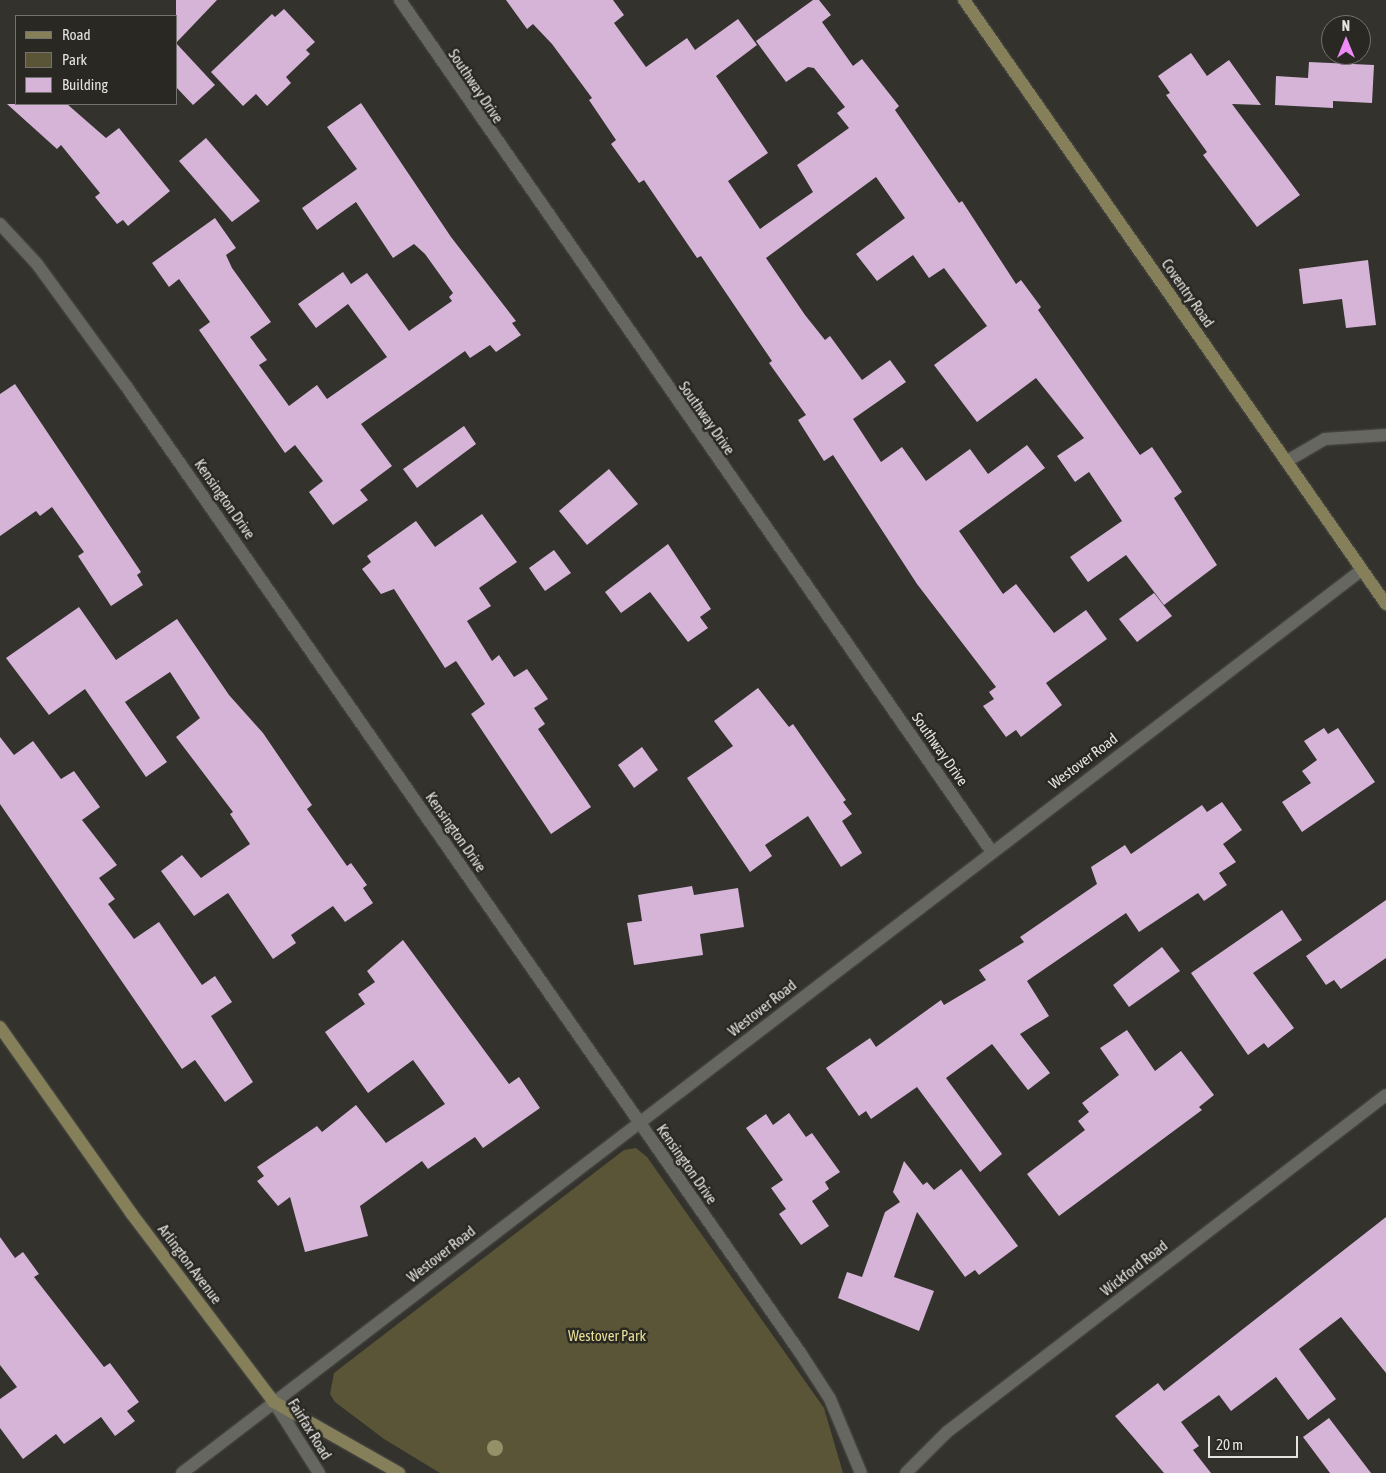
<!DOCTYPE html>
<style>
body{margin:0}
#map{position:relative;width:1386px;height:1473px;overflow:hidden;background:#33322d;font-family:"Asap Condensed",sans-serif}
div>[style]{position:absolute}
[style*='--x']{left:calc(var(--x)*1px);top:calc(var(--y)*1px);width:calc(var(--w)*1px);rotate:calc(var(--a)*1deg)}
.green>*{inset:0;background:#5a5537}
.building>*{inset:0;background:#d5b4d7}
.roads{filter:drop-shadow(0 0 1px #4f4e4a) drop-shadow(0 0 1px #4f4e4a)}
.street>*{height:12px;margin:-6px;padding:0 6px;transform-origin:6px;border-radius:6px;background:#676761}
.secondary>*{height:12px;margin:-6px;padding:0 6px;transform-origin:6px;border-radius:6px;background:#85805a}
.trees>*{width:16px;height:16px;margin:-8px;border-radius:50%;background:#969067}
span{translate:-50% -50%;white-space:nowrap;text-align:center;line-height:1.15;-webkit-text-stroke:5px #292823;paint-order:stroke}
.street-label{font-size:15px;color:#e4e3e0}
.park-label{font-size:15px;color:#e7dd96}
.legend{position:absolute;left:15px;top:15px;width:162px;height:90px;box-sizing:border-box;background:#292823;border:1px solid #74736f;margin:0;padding:6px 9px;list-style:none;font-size:15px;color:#e4e3e0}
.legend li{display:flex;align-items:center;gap:10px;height:25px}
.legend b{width:25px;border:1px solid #74736f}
.north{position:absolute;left:1321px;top:15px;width:50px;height:50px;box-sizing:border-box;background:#292823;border:1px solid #74736f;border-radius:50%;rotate:0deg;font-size:14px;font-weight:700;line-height:20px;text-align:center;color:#e4e3e0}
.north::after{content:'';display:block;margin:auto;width:18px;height:22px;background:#ef8bf6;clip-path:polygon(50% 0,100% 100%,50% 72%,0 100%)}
.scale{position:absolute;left:1208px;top:1436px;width:90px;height:22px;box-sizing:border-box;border:2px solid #e4e3e0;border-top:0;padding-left:6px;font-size:15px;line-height:18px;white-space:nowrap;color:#e4e3e0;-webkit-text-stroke:4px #292823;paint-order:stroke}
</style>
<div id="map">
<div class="green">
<div style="clip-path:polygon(636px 1148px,647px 1157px,824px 1408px,843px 1473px,440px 1473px,384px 1439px,335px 1402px,330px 1394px,334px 1373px,624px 1150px)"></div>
</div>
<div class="building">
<div style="clip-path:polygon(176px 0,217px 0,176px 43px)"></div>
<div style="clip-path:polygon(506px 0,613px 0,624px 15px,614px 23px,646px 67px,687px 38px,695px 50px,738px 19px,757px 45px,716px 76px,768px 153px,728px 181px,760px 229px,813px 192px,797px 165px,849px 128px,837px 113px,845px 107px,814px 68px,808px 67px,786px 82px,756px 41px,813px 0,819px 0,831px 15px,822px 22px,853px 66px,862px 59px,899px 106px,895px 110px,959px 203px,962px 201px,1016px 284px,1021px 280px,1041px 307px,1038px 310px,1140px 455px,1152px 447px,1182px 492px,1174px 498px,1217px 565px,1164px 605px,1126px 555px,1088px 582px,1070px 557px,1122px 521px,1089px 472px,1075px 482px,1057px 456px,1084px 438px,1036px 378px,977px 422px,934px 365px,987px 326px,944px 268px,929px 278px,913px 255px,877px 281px,856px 254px,905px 218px,876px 177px,766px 258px,805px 315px,825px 340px,830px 336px,862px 380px,890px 360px,906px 382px,853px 419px,881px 462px,902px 447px,926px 481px,970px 449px,988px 474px,1027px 445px,1045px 468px,959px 531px,1003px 594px,1016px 584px,1054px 633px,1086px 610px,1107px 639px,1046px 683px,1062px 705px,1021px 737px,1016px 730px,1006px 737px,983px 706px,994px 699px,989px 692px,996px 687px,917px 584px,833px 455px,824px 461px,798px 420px,806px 415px,769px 363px,772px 361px,701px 256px,697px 258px,644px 180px,639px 183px,611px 144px,616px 140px,589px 100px,592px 98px,552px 44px,533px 24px,527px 29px)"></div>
<div style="clip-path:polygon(284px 9px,315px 42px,306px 50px,310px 54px,286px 77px,291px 83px,267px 106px,256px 94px,243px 106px,211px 72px,272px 14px,275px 17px)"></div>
<div style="clip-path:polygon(176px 43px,215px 85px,193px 105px,176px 87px)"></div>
<div style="clip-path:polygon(1191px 53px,1207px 76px,1229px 60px,1261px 105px,1232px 104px,1300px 195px,1257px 227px,1203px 155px,1207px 152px,1166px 95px,1170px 93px,1158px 76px)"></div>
<div style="clip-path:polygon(1309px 62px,1374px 65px,1372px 103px,1333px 101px,1333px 108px,1275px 105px,1276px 76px,1308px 78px)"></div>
<div style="clip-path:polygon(361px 103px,451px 237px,516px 321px,512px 323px,521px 335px,496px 352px,490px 345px,470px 358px,465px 351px,361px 424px,392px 466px,360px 490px,368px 500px,333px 525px,309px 492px,323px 481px,295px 445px,285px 453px,199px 330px,210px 322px,179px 279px,169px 287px,152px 263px,215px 218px,236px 248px,226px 255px,232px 268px,271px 322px,250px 337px,267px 360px,259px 365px,289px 406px,317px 385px,327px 399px,387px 357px,348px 304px,316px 328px,298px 304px,343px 272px,351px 284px,367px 273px,409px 331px,452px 301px,449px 297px,453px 293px,425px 254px,414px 244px,393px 258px,356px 202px,317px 230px,302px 208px,357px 169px,327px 127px)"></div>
<div style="clip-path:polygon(7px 104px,67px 104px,106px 138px,119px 128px,170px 191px,128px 226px,123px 220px,117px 224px,95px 197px,100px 193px,61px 145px,57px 149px)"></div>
<div style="clip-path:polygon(206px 138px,260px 201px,232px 222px,179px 161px)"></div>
<div style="clip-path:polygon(1368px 260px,1376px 325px,1346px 328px,1342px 299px,1303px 304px,1299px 269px)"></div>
<div style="clip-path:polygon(15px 384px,141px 572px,137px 575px,143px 585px,111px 606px,78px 556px,84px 552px,52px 507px,40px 516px,36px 511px,0 536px,0 394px)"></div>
<div style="clip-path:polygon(464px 426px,476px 444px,417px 488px,403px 469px)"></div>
<div style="clip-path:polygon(609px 469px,638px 504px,587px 545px,559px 511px)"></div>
<div style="clip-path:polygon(482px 514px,517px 562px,479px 588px,491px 606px,467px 621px,492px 661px,499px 655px,514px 677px,527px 669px,548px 699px,534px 708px,545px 724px,538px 729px,591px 807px,551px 834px,471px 714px,485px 704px,456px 661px,445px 668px,394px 589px,381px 594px,362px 569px,371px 562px,367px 556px,416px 521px,435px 547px)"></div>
<div style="clip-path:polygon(668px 544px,711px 609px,700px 617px,708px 628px,688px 642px,650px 592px,621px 613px,605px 592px)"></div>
<div style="clip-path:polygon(554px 550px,571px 573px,545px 591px,529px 568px)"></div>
<div style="clip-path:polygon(1154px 593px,1172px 616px,1137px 642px,1119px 619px)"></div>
<div style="clip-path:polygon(79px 607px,116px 660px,177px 619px,229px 695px,263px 733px,312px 805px,307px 809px,347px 866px,351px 863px,367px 885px,363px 888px,373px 903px,345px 922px,333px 906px,291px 935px,296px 943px,273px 959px,228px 893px,194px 916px,161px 871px,182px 855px,201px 878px,250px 844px,230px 814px,233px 812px,176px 737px,200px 718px,170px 672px,125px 702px,167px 762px,146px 777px,85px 689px,49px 715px,6px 658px)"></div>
<div style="clip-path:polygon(758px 688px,789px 727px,793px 724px,846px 800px,843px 802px,852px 814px,842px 821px,862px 853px,841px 867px,808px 816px,765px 845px,772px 856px,750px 872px,687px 778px,733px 746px,714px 721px)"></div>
<div style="clip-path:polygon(1324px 728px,1328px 734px,1338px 728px,1375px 782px,1302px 832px,1282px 802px,1311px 783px,1302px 771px,1317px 760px,1304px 741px)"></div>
<div style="clip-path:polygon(0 737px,14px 755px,33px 741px,61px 779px,74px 771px,100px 807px,82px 820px,117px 865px,99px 878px,115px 899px,108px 904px,134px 939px,159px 922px,202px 985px,215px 976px,232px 1002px,211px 1016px,253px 1082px,225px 1102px,195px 1060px,182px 1069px,0 804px)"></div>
<div style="clip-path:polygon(642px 747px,658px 770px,634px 788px,618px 765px)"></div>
<div style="clip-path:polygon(1222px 802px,1242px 830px,1223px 844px,1236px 862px,1219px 873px,1227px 885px,1204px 901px,1198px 893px,1139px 932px,1126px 913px,1027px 981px,1049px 1016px,1020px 1034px,1050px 1073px,1028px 1090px,992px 1044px,946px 1078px,1002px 1154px,980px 1172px,917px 1087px,871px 1119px,866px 1111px,859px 1116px,826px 1068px,870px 1038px,876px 1047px,941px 1000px,944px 1005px,986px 980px,979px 970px,1024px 942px,1020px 937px,1097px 884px,1091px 867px,1125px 845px,1131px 854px,1202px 805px,1207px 812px)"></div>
<div style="clip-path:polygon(692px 886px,694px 895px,738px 888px,744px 927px,700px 934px,703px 955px,634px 965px,627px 923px,642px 921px,638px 895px)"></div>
<div style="clip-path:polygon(1386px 900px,1386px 958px,1341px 989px,1334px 980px,1326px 985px,1306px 956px)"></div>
<div style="clip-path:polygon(1282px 910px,1302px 940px,1253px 973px,1294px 1028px,1268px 1048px,1264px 1043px,1248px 1055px,1191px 973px)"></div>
<div style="clip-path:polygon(403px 940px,509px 1084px,519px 1077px,540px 1108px,483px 1148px,475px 1137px,428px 1169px,422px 1161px,360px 1206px,368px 1236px,305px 1252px,290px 1197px,278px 1206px,257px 1181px,264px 1176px,257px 1167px,317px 1126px,322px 1132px,356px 1105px,386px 1143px,445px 1104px,413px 1060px,368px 1093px,325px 1032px,365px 1004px,358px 994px,375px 982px,367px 971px)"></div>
<div style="clip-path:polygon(1162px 947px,1180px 971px,1129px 1007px,1113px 985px)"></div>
<div style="clip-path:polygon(1127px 1030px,1155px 1071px,1181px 1051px,1214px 1095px,1199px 1107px,1202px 1110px,1059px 1216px,1027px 1174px,1085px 1130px,1078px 1121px,1089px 1112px,1082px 1103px,1119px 1075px,1100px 1048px)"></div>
<div style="clip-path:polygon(789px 1113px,806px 1137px,812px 1133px,840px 1172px,825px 1182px,829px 1189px,812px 1201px,829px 1226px,801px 1245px,779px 1214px,786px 1209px,771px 1188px,783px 1180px,746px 1128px,766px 1114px,773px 1125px)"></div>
<div style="clip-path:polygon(904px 1161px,923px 1185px,927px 1182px,934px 1190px,961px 1169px,1018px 1246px,979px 1275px,975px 1270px,965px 1277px,917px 1212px,894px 1277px,934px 1291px,919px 1331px,838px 1298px,847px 1272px,862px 1277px,885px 1212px,900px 1202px,893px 1192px)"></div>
<div style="clip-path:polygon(1386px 1217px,1386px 1373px,1341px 1317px,1299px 1349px,1336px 1399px,1308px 1420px,1276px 1377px,1231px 1411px,1219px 1395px,1181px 1422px,1199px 1446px,1193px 1450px,1211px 1473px,1164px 1473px,1115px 1416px,1158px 1383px,1164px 1391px)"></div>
<div style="clip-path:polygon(0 1237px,15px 1258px,23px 1252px,39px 1274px,34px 1277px,104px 1367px,110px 1363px,139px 1402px,127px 1411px,135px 1421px,115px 1436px,101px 1417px,64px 1444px,56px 1434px,23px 1459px,0 1428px,0 1399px,17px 1387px,0 1365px)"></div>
<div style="clip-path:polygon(1329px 1418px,1371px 1473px,1330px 1473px,1303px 1437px)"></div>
</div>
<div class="roads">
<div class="street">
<div style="--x:400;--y:0;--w:1037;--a:55.21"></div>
<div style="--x:0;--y:224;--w:54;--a:47.2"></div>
<div style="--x:37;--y:264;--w:151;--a:53.9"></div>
<div style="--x:126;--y:386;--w:1177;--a:55.11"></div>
<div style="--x:799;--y:1351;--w:57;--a:57.1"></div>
<div style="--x:830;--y:1399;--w:80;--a:67.3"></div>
<div style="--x:1287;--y:461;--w:44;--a:-30.1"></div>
<div style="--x:1325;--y:439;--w:61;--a:-3.8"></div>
<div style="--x:274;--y:1402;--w:84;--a:57.6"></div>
<div style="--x:182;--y:1473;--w:1486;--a:-37.43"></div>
<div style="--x:906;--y:1473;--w:58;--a:-45"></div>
<div style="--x:947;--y:1432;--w:553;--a:-37.51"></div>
</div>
<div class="secondary">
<div style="--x:964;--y:0;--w:737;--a:55.06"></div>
<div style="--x:0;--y:1027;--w:228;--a:54.8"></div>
<div style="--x:131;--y:1213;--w:237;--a:52.9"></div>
<div style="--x:274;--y:1402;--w:144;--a:29.6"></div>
</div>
</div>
<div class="trees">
<div style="left:495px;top:1448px"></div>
</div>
<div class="street-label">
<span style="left:476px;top:86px;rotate:56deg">Southway Drive</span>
<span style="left:1188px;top:293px;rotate:55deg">Coventry Road</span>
<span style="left:707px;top:418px;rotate:55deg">Southway Drive</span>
<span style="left:225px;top:499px;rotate:55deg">Kensington Drive</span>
<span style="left:940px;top:749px;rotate:55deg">Southway Drive</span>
<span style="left:1083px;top:761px;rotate:-37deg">Westover Road</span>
<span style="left:456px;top:832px;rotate:55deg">Kensington Drive</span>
<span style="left:762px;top:1008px;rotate:-38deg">Westover Road</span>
<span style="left:687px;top:1164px;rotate:55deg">Kensington Drive</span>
<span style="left:441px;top:1254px;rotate:-38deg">Westover Road</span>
<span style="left:190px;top:1264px;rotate:53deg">Arlington Avenue</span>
<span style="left:1134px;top:1268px;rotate:-38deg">Wickford Road</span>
<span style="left:310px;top:1429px;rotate:58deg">Fairfax Road</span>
</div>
<div class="park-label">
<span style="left:607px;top:1336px">Westover Park</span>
</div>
<ul class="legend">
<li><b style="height:6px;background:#85805a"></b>Road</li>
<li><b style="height:14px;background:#5a5537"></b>Park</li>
<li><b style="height:14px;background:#d5b4d7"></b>Building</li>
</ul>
<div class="north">N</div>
<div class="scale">20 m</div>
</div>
